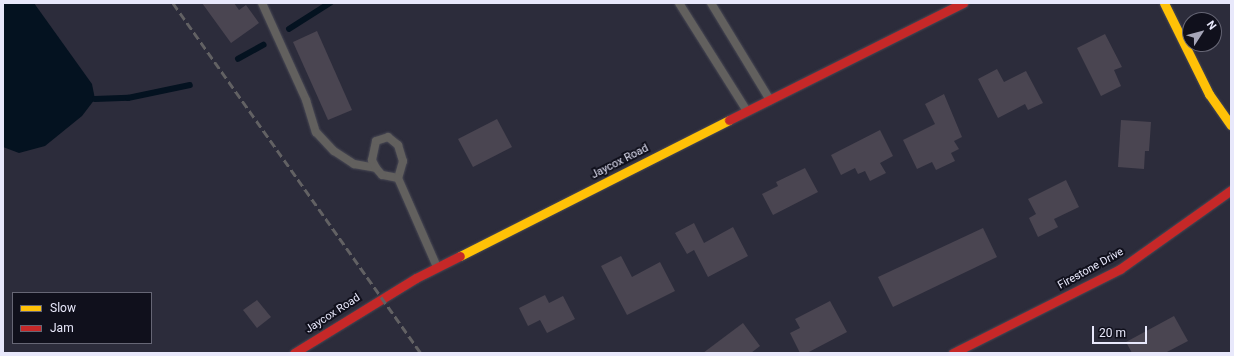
<!DOCTYPE html>
<style>
body{margin:0}
#map{position:relative;width:1234px;height:356px;overflow:hidden;background:#2c2c3b;font-family:Roboto,sans-serif}
div>[style]{position:absolute}
[style*='--x']{left:calc(var(--x)*1px);top:calc(var(--y)*1px);width:calc(var(--w)*1px);rotate:calc(var(--a)*1deg)}
.water>*{inset:0;background:#041220}
.stream>*{height:5.5px;margin:-2.75px;padding:0 2.75px;transform-origin:2.75px;border-radius:2.75px;background:#041220}
.building>*{inset:0;background:#4a4551}
.roads{filter:drop-shadow(0 0 1px #484854) drop-shadow(0 0 1px #484854)}
.lane>*{height:8px;margin:-4px;padding:0 4px;transform-origin:4px;border-radius:4px;background:#62605e}
.slow>*{height:9px;margin:-4.5px;padding:0 4.5px;transform-origin:4.5px;border-radius:4.5px;background:#ffc107}
.jam>*{height:9px;margin:-4.5px;padding:0 4.5px;transform-origin:4.5px;border-radius:4.5px;background:#c62828}
.rail>*{height:3px;margin-top:-1.5px;transform-origin:0;background:repeating-linear-gradient(90deg,#626163 0 8px,transparent 0 12px)}
span{translate:-50% -50%;white-space:nowrap;text-align:center;line-height:1.15;-webkit-text-stroke:4px #10101c;paint-order:stroke}
.street-label{font-size:11px;color:#e8e8fb}
.frame{position:absolute;inset:0;border:4px solid #e8e8fb;pointer-events:none}
.legend{position:absolute;left:12px;top:292px;width:140px;height:52px;box-sizing:border-box;background:#10101c;border:1px solid #666675;margin:0;padding:5px 7px;list-style:none;font-size:12px;color:#e8e8fb}
.legend li{display:flex;align-items:center;gap:8px;height:20px}
.legend b{width:20px;border:1px solid #666675}
.north{position:absolute;left:1182px;top:12px;width:40px;height:40px;box-sizing:border-box;background:#10101c;border:1px solid #666675;border-radius:50%;rotate:54deg;font-size:11px;font-weight:700;line-height:16px;text-align:center;color:#e8e8fb}
.north::after{content:'';display:block;margin:auto;width:14px;height:18px;background:#a6a6b8;clip-path:polygon(50% 0,100% 100%,50% 72%,0 100%)}
.scale{position:absolute;left:1092px;top:326px;width:55px;height:18px;box-sizing:border-box;border:2px solid #e8e8fb;border-top:0;padding-left:5px;font-size:12px;line-height:14px;white-space:nowrap;color:#e8e8fb;-webkit-text-stroke:3px #10101c;paint-order:stroke}
</style>
<div id="map">
<div class="water">
<div style="clip-path:polygon(3px 3px,34px 3px,92px 84px,95px 99px,82px 116px,45px 146px,19px 153px,3px 147px)"></div>
</div>
<div class="stream">
<div style="--x:289;--y:29;--w:49;--a:-32.4"></div>
<div style="--x:238;--y:59;--w:29;--a:-29"></div>
<div style="--x:95;--y:99;--w:33;--a:-2"></div>
<div style="--x:128;--y:98;--w:63;--a:-11.8"></div>
</div>
<div class="building">
<div style="clip-path:polygon(202px 3px,234px 3px,239px 10px,246px 5px,259px 23px,231px 43px)"></div>
<div style="clip-path:polygon(317px 31px,352px 110px,328px 120px,293px 42px)"></div>
<div style="clip-path:polygon(1105px 34px,1122px 67px,1114px 70px,1121px 86px,1101px 96px,1077px 48px)"></div>
<div style="clip-path:polygon(997px 69px,1004px 82px,1026px 71px,1043px 103px,1028px 110px,1025px 104px,998px 118px,978px 79px)"></div>
<div style="clip-path:polygon(944px 94px,962px 137px,954px 141px,959px 149px,951px 153px,955px 161px,936px 170px,932px 162px,917px 169px,903px 140px,935px 124px,925px 104px)"></div>
<div style="clip-path:polygon(497px 119px,512px 147px,473px 167px,458px 139px)"></div>
<div style="clip-path:polygon(1121px 120px,1151px 122px,1149px 151px,1145px 151px,1144px 169px,1118px 167px)"></div>
<div style="clip-path:polygon(880px 130px,893px 156px,880px 163px,886px 173px,870px 181px,865px 171px,858px 174px,855px 168px,841px 175px,831px 155px)"></div>
<div style="clip-path:polygon(805px 168px,818px 192px,773px 215px,762px 194px,778px 186px,776px 182px)"></div>
<div style="clip-path:polygon(1066px 180px,1079px 207px,1054px 219px,1058px 227px,1038px 237px,1029px 218px,1036px 214px,1028px 199px)"></div>
<div style="clip-path:polygon(694px 223px,704px 243px,733px 227px,748px 256px,708px 277px,694px 250px,687px 254px,675px 233px)"></div>
<div style="clip-path:polygon(983px 228px,997px 257px,893px 307px,878px 277px)"></div>
<div style="clip-path:polygon(621px 256px,632px 277px,660px 262px,675px 291px,627px 315px,601px 266px)"></div>
<div style="clip-path:polygon(545px 295px,549px 303px,563px 296px,575px 319px,547px 333px,540px 320px,528px 326px,519px 308px)"></div>
<div style="clip-path:polygon(257px 300px,271px 317px,257px 328px,243px 310px)"></div>
<div style="clip-path:polygon(830px 301px,847px 332px,807px 353px,800px 353px,790px 333px,800px 328px,795px 319px)"></div>
<div style="clip-path:polygon(1174px 316px,1188px 341px,1165px 353px,1132px 353px,1126px 342px)"></div>
<div style="clip-path:polygon(743px 323px,760px 346px,751px 353px,703px 353px)"></div>
</div>
<div class="roads">
<div class="lane">
<div style="--x:262;--y:3;--w:107;--a:65.6"></div>
<div style="--x:306;--y:100;--w:34;--a:73"></div>
<div style="--x:316;--y:132;--w:26;--a:47"></div>
<div style="--x:334;--y:151;--w:24;--a:33"></div>
<div style="--x:354;--y:164;--w:22;--a:10"></div>
<div style="--x:679;--y:3;--w:128;--a:57.8"></div>
<div style="--x:711;--y:3;--w:114;--a:58.7"></div>
<div style="--x:398;--y:178;--w:16;--a:-169"></div>
<div style="--x:382;--y:175;--w:9;--a:-131"></div>
<div style="--x:376;--y:168;--w:9;--a:-117"></div>
<div style="--x:372;--y:160;--w:19;--a:-78"></div>
<div style="--x:376;--y:141;--w:13;--a:-18"></div>
<div style="--x:388;--y:137;--w:13;--a:39"></div>
<div style="--x:398;--y:145;--w:17;--a:73"></div>
<div style="--x:403;--y:161;--w:18;--a:106"></div>
<div style="--x:398;--y:178;--w:97;--a:66.3"></div>
</div>
<div class="slow">
<div style="--x:1164;--y:3;--w:102;--a:63.7"></div>
<div style="--x:1209;--y:94;--w:38;--a:55"></div>
<div style="--x:460;--y:256;--w:301;--a:-26.8"></div>
</div>
<div class="jam">
<div style="--x:729;--y:120;--w:262;--a:-26.6"></div>
<div style="--x:294;--y:353;--w:143;--a:-31.6"></div>
<div style="--x:416;--y:278;--w:49;--a:-26.6"></div>
<div style="--x:953;--y:353;--w:187;--a:-26.7"></div>
<div style="--x:1120;--y:269;--w:136;--a:-35.4"></div>
</div>
</div>
<div class="rail">
<div style="--x:173;--y:3;--w:429;--a:54.7"></div>
</div>
<div class="street-label">
<span style="left:620px;top:162px;rotate:-27deg">Jaycox Road</span>
<span style="left:1091px;top:269px;rotate:-29deg">Firestone Drive</span>
<span style="left:333px;top:314px;rotate:-33deg">Jaycox Road</span>
</div>
<div class="frame"></div>
<ul class="legend">
<li><b style="height:5px;background:#ffc107"></b>Slow</li>
<li><b style="height:5px;background:#c62828"></b>Jam</li>
</ul>
<div class="north">N</div>
<div class="scale">20 m</div>
</div>
